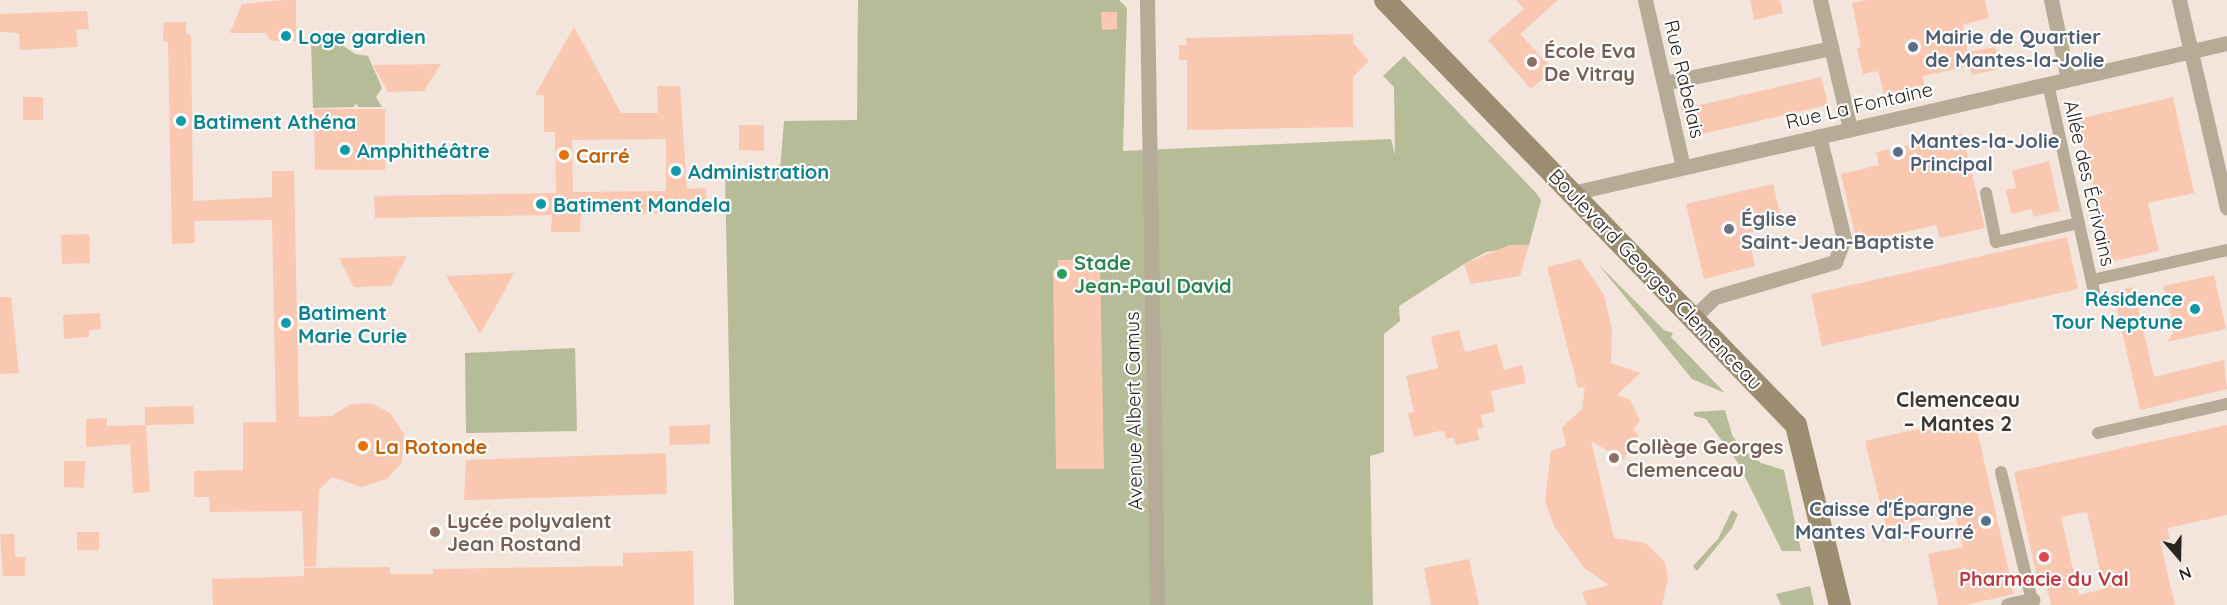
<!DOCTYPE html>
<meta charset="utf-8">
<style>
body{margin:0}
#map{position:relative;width:2227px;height:605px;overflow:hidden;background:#f3e5db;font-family:Quicksand,sans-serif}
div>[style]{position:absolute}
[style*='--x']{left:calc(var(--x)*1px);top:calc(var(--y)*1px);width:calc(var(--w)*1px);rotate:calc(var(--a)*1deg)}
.green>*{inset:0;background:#b5bc97}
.building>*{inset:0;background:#fac7b1}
.pedestrian>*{height:12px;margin:-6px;padding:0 6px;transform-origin:6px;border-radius:6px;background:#b5ab97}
.minor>*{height:15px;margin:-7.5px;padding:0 7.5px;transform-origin:7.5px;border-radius:7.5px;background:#b5ab97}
.secondary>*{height:22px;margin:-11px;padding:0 11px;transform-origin:11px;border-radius:11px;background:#9c8d70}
.dots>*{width:16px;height:16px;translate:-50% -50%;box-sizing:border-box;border:3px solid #fff;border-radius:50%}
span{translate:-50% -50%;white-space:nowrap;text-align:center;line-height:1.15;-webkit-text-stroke:4.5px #fff;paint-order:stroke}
.culture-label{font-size:20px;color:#0d838f;font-weight:700}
.left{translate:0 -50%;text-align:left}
.right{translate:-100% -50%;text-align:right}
.service-label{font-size:20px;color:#4e5e75;font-weight:700}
.education-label{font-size:20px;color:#785e54;font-weight:700}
.street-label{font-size:20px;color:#2a2521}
.food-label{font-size:20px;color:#c56008;font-weight:700}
.worship-label{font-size:20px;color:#5b616d;font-weight:700}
.leisure-label{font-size:20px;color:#27864d;font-weight:700}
.health-label{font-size:20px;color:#be3a42;font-weight:700}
.neighbourhood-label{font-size:21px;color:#41362d;font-weight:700}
.north{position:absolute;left:2149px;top:527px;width:60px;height:60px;-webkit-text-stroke:4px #fff;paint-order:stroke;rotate:160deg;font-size:16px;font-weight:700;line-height:24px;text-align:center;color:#2a2521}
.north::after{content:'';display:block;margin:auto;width:21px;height:27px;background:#2a2521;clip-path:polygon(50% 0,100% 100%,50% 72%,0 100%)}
</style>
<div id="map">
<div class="green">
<div style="clip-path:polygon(858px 0,1119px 0,1127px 8px,1123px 151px,1391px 139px,1395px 155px,1394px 87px,1383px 76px,1404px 56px,1538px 195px,1541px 201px,1529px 245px,1486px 252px,1464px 264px,1399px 306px,1400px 321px,1384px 334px,1384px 452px,1370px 456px,1373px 605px,734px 605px,725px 175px,780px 170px,784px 121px,857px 120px)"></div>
<div style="clip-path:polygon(331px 37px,355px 54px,368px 56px,382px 88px,376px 97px,382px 107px,358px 107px,357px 103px,353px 107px,313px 108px,311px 40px)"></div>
<div style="clip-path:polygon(1599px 265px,1664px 330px,1673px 333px,1671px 337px,1725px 393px,1692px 379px)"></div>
<div style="clip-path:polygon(575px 348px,577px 431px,466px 433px,465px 353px)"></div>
<div style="clip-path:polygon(1725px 410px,1732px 435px,1743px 450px,1761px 463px,1784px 470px,1801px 551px,1782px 551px,1738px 463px,1706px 419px,1694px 416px,1694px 412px)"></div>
<div style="clip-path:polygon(1732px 510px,1738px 514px,1732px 528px,1697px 571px,1693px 566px,1718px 539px)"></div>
<div style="clip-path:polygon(1810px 586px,1814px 605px,1781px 605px,1776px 594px)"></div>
</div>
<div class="building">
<div style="clip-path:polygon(284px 0,296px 0,296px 41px,271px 41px,266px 33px,230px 33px,242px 4px)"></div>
<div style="clip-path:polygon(1516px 0,1558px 0,1520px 34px,1553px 70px,1531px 89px,1488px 40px,1524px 9px)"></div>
<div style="clip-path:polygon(1750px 0,1780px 0,1783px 13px,1754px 20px)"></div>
<div style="clip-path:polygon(1867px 0,1985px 0,1989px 18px,1962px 25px,1968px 52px,1995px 47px,2000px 69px,1972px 75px,1969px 66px,1923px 76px,1924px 85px,1884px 94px,1878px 71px,1863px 74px,1857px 48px,1861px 47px,1852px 3px)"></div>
<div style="clip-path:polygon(87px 11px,89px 29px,76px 30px,78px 47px,20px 50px,19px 33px,0 32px,0 14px)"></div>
<div style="clip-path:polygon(1101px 12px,1117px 12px,1117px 29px,1102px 30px)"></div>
<div style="clip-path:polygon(164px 22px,186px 22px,186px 34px,191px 35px,193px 201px,272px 197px,272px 171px,294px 171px,299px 417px,332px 416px,349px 405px,370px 403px,390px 413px,404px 434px,402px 462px,387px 479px,361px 487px,332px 477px,319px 490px,316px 566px,304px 567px,302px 511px,210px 512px,209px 497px,194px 497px,194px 471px,243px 470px,243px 422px,276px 422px,272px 220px,194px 221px,195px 243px,172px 244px,168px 42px,163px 41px)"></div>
<div style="clip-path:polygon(evenodd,574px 27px,621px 113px,658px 113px,657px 86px,680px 86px,687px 189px,706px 188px,707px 213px,581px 214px,580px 232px,551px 232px,552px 215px,375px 218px,374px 196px,556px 193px,555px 132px,544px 132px,544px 95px,535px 95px,574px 27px,666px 139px,666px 191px,573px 192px,572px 140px,666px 139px)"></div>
<div style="clip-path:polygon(1353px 34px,1353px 43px,1369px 61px,1353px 77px,1353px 127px,1187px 130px,1187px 60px,1179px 60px,1179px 45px,1187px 45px,1186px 38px)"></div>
<div style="clip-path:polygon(441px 64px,424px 91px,388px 92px,373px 65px)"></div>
<div style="clip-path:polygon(1821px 77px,1828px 105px,1689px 137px,1682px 109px)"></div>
<div style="clip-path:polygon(23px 97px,43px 97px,43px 120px,23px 120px)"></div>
<div style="clip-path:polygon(2173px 97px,2194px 193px,2148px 203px,2159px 251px,2110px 262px,2078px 119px)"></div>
<div style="clip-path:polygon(314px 109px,385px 109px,385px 170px,315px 170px)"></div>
<div style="clip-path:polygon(739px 125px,764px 125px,764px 151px,739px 150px)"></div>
<div style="clip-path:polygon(1962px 133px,1985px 228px,1940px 238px,1936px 225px,1857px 243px,1841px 174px,1879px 165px,1876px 152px)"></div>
<div style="clip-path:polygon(2049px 161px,2060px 211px,2033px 217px,2032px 209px,2011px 214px,2006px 190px,2016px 188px,2012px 171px)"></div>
<div style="clip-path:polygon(1773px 184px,1783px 225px,1748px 233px,1755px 266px,1704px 279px,1686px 204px)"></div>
<div style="clip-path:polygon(89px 234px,90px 263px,62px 264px,61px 235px)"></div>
<div style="clip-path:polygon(2067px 237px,2078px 289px,1822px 346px,1811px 294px)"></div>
<div style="clip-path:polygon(1509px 245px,1529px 245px,1520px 276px,1471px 284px,1464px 264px)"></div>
<div style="clip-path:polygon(407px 256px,391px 286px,354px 287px,339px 258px)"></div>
<div style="clip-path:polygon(1100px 259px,1104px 469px,1056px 469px,1053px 270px,1058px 270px,1058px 260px)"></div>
<div style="clip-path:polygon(1580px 259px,1604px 295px,1612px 330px,1611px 363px,1640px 373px,1617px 395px,1630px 400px,1640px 421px,1633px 430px,1639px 435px,1623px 460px,1591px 441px,1614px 538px,1646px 543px,1665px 562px,1668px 579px,1662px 605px,1587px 605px,1582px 592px,1609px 585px,1584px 568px,1554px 526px,1545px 501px,1551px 451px,1566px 446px,1562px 427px,1582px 409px,1585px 387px,1578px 388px,1547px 267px)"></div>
<div style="clip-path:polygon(514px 273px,499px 301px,480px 334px,446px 276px)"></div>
<div style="clip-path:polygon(2214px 275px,2226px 329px,2167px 342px,2175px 330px,2163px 286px)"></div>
<div style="clip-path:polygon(2133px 287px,2154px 377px,2224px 360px,2227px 389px,2140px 410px,2113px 292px)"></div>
<div style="clip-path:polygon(0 297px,11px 297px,19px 373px,0 374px)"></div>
<div style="clip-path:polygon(100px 313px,101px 329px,89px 330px,89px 337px,64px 339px,63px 315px)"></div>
<div style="clip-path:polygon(1459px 330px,1465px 352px,1497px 344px,1504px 370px,1522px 365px,1526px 383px,1491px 391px,1495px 412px,1481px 415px,1484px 428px,1477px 429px,1479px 440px,1456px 445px,1454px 437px,1446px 439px,1444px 430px,1414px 437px,1408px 413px,1414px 412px,1406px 376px,1438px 368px,1431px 337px)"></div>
<div style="clip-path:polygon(193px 406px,194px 424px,145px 425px,145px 407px)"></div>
<div style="clip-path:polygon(1974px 416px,2014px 594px,1966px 605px,1938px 605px,1928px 554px,1963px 547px,1955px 513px,1886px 527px,1865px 441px)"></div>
<div style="clip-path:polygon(107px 418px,107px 426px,146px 425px,150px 492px,133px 493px,130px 444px,86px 447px,86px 419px)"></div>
<div style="clip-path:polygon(710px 425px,710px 444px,670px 445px,669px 426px)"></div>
<div style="clip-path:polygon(evenodd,2227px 425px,2227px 515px,2167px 528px,2170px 539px,2160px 541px,2175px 605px,2051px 605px,2045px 580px,2038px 582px,2014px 472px,2227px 425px,2087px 512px,2104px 589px,2079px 595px,2061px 517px,2087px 512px)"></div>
<div style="clip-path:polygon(666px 453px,667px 494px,464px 500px,466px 460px)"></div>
<div style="clip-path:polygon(64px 461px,85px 461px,84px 488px,64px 487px)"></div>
<div style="clip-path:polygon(77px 532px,99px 532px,99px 550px,77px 550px)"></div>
<div style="clip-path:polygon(0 534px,14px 534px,15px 557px,25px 557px,25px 576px,3px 576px)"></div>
<div style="clip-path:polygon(693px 551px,694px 605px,213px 605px,212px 579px,304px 576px,304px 568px,390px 567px,390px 574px,433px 574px,433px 569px,623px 566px,623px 553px)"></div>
<div style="clip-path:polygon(1469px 559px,1479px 605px,1431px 605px,1424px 568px)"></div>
</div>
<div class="pedestrian">
<div style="--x:2048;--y:84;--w:212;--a:77.5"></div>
<div style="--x:1986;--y:193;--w:50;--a:78.5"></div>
<div style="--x:1996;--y:242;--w:85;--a:-12.9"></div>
<div style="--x:2092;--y:280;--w:138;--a:-12.5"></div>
<div style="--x:2098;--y:433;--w:132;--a:-12.7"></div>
<div style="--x:2001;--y:472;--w:137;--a:76.5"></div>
</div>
<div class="minor">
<div style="--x:1147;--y:0;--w:605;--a:89.05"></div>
<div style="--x:1645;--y:0;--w:171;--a:77.2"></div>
<div style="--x:1820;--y:0;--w:132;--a:76.9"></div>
<div style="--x:2051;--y:0;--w:81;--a:77.9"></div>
<div style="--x:2179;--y:0;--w:213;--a:77"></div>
<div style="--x:1664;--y:83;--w:171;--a:-11.8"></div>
<div style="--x:1572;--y:193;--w:672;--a:-12.9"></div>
<div style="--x:1693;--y:318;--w:30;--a:-44"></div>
<div style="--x:1715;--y:297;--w:125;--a:-16.3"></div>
<div style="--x:1835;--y:262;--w:25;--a:-69"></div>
<div style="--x:1844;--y:239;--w:106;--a:-103.6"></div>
<div style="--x:2008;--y:605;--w:25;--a:-12"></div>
</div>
<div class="secondary">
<div style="--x:1385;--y:0;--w:591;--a:45.96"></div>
<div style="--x:1796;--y:425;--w:185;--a:76.3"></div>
</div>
<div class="dots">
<div style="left:286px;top:36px;background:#0f9aa8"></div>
<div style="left:1913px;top:47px;background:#5c6f8a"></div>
<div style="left:1532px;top:62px;background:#8d6e63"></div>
<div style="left:181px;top:121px;background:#0f9aa8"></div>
<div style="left:345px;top:150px;background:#0f9aa8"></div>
<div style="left:1898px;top:152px;background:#5c6f8a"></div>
<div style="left:564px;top:155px;background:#e8710a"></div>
<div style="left:676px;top:171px;background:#0f9aa8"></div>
<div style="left:541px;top:204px;background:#0f9aa8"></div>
<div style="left:1729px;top:229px;background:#6b7280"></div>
<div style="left:1062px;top:274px;background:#2e9e5b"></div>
<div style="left:2195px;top:309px;background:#0f9aa8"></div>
<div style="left:286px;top:323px;background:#0f9aa8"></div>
<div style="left:363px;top:446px;background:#e8710a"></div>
<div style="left:1614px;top:458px;background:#8d6e63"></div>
<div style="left:1986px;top:521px;background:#5c6f8a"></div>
<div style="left:435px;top:532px;background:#8d6e63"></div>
<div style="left:2044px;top:557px;background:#e0444e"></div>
</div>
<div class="culture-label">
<span class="left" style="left:298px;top:36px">Loge gardien</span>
<span class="left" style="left:193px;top:121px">Batiment Athéna</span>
<span class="left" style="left:357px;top:150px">Amphithéâtre</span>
<span class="left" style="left:688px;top:171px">Administration</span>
<span class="left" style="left:553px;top:204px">Batiment Mandela</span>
<span class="right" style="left:2183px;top:310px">Résidence<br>Tour Neptune</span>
<span class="left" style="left:298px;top:324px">Batiment<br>Marie Curie</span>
</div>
<div class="service-label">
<span class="left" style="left:1925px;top:48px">Mairie de Quartier<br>de Mantes-la-Jolie</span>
<span class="left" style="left:1910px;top:152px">Mantes-la-Jolie<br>Principal</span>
<span class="right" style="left:1974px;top:520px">Caisse d'Épargne<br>Mantes Val-Fourré</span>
</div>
<div class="education-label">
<span class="left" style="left:1544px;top:62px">École Eva<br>De Vitray</span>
<span class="left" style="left:1626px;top:458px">Collège Georges<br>Clemenceau</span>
<span class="left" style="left:447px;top:532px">Lycée polyvalent<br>Jean Rostand</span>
</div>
<div class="street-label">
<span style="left:1685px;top:79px;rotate:77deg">Rue Rabelais</span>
<span style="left:1859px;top:105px;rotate:-13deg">Rue La Fontaine</span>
<span style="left:2090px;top:183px;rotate:77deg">Allée des Écrivains</span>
<span style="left:1656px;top:279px;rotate:46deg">Boulevard Georges Clemenceau</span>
<span style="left:1133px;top:411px;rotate:-91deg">Avenue Albert Camus</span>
</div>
<div class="food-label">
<span class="left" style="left:576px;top:155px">Carré</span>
<span class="left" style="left:375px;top:446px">La Rotonde</span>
</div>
<div class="worship-label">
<span class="left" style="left:1741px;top:230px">Église<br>Saint-Jean-Baptiste</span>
</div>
<div class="leisure-label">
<span class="left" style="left:1074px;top:274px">Stade<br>Jean-Paul David</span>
</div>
<div class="health-label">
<span style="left:2044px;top:578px">Pharmacie du Val</span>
</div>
<div class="neighbourhood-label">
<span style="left:1958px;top:411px">Clemenceau<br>– Mantes 2</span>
</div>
<div class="north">N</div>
</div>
